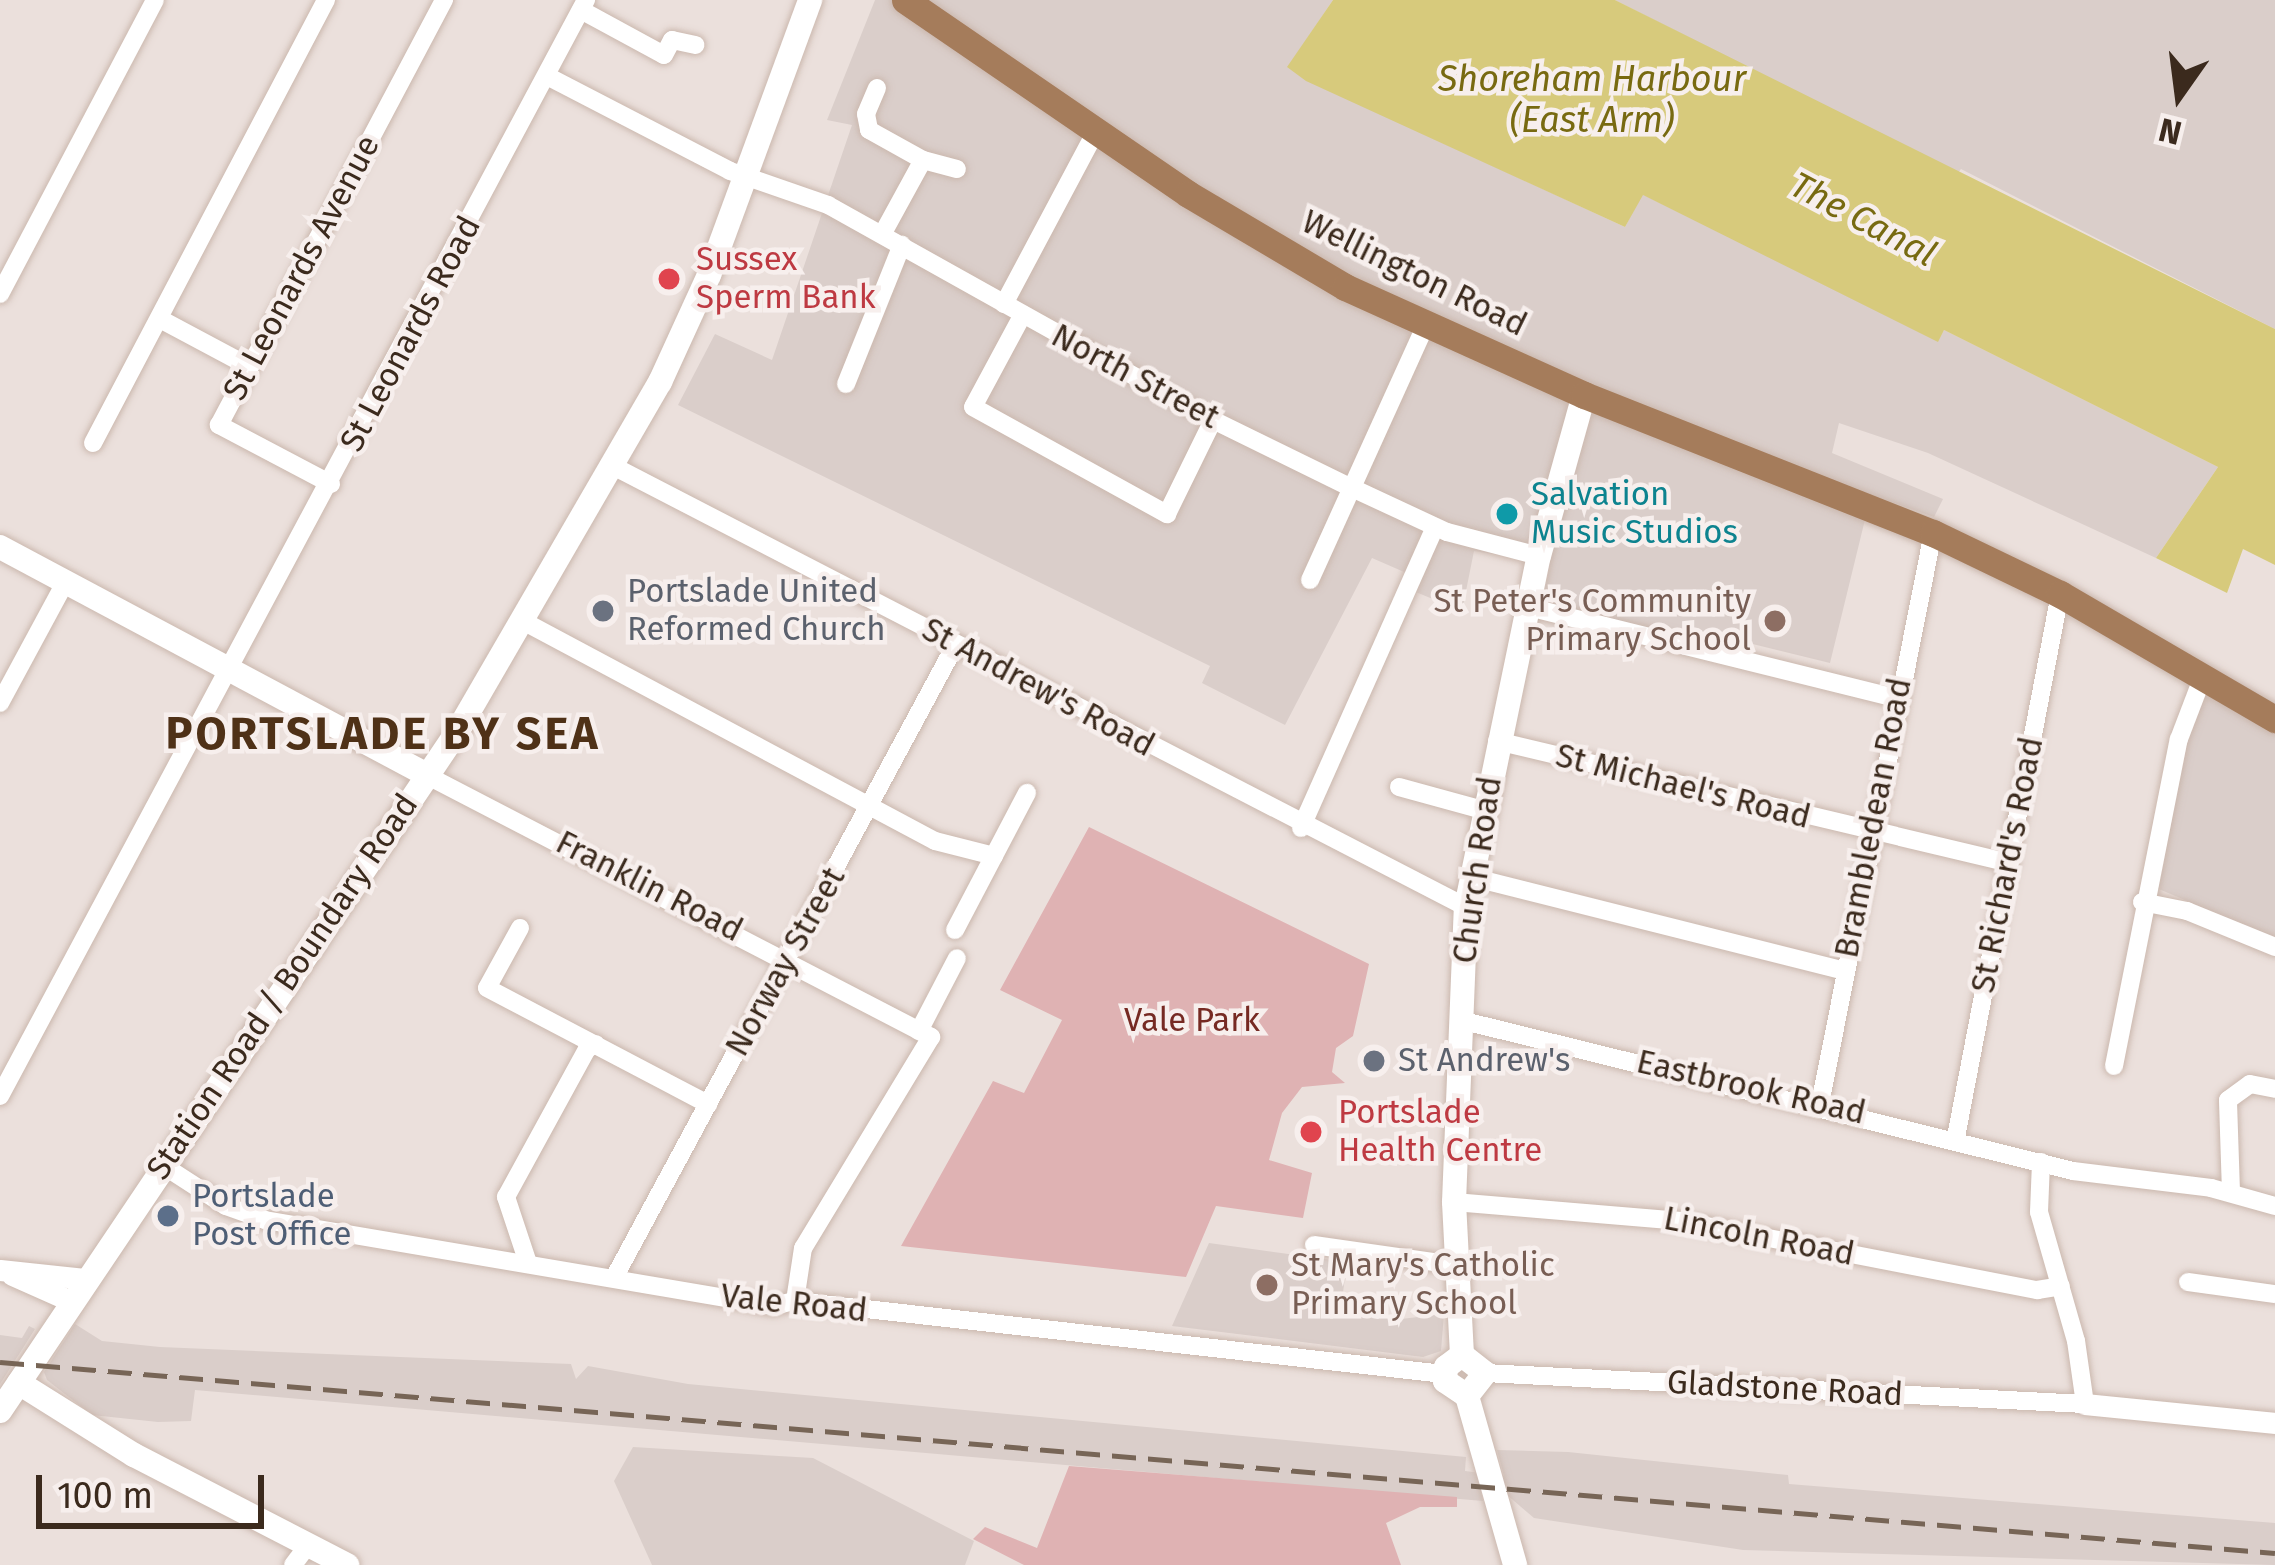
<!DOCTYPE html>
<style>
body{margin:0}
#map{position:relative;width:2275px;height:1565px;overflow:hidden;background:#ebe0dc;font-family:"Fira Sans",sans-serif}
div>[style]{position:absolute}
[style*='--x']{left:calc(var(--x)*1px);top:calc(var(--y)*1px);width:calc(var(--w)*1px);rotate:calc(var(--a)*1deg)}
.built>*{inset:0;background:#daceca}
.green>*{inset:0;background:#dfb2b3}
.water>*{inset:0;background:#d7ca7c}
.roads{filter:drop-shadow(0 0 3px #cbb8ae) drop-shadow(0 0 3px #cbb8ae)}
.minor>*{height:18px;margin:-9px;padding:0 9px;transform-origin:9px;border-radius:9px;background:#fff}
.tertiary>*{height:21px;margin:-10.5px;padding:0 10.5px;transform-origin:10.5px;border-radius:10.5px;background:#fff}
.secondary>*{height:24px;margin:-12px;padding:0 12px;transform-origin:12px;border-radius:12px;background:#fff}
.primary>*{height:27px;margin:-13.5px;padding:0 13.5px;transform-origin:13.5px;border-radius:13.5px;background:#a57c5b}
.rail>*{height:4.5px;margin-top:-2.25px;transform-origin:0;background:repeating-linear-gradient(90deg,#776556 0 24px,transparent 0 36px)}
.dots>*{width:33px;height:33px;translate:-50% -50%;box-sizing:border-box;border:6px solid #f7efed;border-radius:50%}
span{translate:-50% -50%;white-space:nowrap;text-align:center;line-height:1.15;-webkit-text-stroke:9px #f7efed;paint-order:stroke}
.health-label{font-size:33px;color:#be3a42}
.left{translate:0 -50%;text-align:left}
.street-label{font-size:33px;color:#3b2a1d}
.culture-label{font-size:33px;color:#0d838f}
.worship-label{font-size:33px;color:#5b616d}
.education-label{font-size:33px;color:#785e54}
.right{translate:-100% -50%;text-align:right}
.park-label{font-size:33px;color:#762a23}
.service-label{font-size:33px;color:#4e5e75}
.water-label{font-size:36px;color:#786a11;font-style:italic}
.district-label{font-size:45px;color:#4f3117;font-weight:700;letter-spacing:3px}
.north{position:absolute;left:2119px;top:36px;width:120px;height:120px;-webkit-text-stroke:9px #f7efed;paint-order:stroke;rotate:194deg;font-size:33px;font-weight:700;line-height:48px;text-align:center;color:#3b2a1d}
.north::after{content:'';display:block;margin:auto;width:42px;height:54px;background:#3b2a1d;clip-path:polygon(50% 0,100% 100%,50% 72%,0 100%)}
.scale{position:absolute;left:36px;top:1475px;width:228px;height:54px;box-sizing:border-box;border:6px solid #3b2a1d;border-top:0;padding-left:15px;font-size:36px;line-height:42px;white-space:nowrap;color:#3b2a1d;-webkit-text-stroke:9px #f7efed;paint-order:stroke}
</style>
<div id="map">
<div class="built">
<div style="clip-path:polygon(875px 0,1333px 0,1288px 67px,1307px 80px,1625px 227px,1642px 194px,1938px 341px,1944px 330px,2218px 467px,2156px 558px,1928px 453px,1839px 423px,1832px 453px,1943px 499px,1934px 517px,1871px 495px,1830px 663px,1708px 633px,1704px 645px,1541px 610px,1550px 563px,1474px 551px,1462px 611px,1406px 588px,1411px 575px,1372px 558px,1285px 725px,1202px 683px,1210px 666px,678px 405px,715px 334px,772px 360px,852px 125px,827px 120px)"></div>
<div style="clip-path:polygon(1615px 0,2275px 0,2275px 329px,1961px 169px,1957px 174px)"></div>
<div style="clip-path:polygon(2207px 693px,2275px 731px,2275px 938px,2154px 887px,2191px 727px)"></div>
<div style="clip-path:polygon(1209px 1243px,1347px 1262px,1341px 1308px,1401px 1319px,1444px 1314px,1441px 1351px,1423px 1357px,1172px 1326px)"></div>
<div style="clip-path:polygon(75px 1324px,102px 1341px,160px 1347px,571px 1364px,576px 1379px,588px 1366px,688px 1384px,1466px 1457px,1465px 1471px,1504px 1476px,1497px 1450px,1568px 1452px,1788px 1475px,1789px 1484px,2275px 1523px,2275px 1565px,1743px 1550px,1534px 1518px,1506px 1494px,1481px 1492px,1483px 1501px,195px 1390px,191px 1421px,158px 1422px,92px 1415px,47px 1380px,44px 1372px)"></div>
<div style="clip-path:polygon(29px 1326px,35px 1329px,0 1384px,0 1335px,22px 1338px)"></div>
<div style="clip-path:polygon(633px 1447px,813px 1458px,974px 1541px,965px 1565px,652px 1565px,614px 1481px)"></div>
</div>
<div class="green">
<div style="clip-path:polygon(1089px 827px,1369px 964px,1353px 1036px,1336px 1048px,1332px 1072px,1345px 1083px,1302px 1087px,1282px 1113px,1269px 1160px,1312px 1173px,1303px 1218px,1216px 1206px,1186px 1277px,901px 1246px,993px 1081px,1024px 1093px,1062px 1020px,1000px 990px)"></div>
<div style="clip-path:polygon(1069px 1466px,1457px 1497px,1457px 1507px,1420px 1507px,1386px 1523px,1401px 1565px,1024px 1565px,973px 1539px,985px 1527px,1037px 1548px)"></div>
</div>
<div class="water">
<div style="clip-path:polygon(1333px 0,1615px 0,2275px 329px,2275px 565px,2243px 549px,2227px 593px,2156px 558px,2218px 467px,1944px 330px,1938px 342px,1643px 195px,1625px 227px,1306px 81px,1287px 67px)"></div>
</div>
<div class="roads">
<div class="minor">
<div style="--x:581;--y:10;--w:94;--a:28.5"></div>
<div style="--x:664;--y:55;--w:17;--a:-62"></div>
<div style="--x:672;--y:40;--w:24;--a:12"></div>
<div style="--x:547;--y:76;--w:206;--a:27.4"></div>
<div style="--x:730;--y:171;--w:104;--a:19.1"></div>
<div style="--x:828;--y:205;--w:441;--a:29.2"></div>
<div style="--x:1213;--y:420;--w:153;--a:26.1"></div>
<div style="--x:1350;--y:487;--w:107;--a:24.9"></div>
<div style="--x:1447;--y:532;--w:95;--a:14.6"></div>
<div style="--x:877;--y:88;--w:28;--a:113"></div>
<div style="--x:866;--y:114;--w:16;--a:79"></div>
<div style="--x:869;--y:130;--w:62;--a:29.1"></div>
<div style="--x:883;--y:233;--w:83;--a:-61.3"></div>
<div style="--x:923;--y:160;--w:35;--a:15"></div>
<div style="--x:0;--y:294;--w:332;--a:-62.2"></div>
<div style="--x:1004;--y:304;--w:198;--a:-62"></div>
<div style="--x:1022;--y:316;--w:103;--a:118.3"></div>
<div style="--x:973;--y:407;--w:222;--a:28.9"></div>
<div style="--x:1167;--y:514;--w:105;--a:-63.9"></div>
<div style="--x:160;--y:319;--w:102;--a:28.1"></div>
<div style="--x:846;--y:384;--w:150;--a:-68.1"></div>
<div style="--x:93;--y:443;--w:501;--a:-62.26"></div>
<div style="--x:611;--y:465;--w:962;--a:27.34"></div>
<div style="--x:331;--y:484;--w:127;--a:-152.2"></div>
<div style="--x:219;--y:425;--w:481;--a:-62.1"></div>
<div style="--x:1310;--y:580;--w:281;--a:-65.6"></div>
<div style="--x:1528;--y:607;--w:379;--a:13.9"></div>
<div style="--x:521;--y:620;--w:469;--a:28.1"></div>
<div style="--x:935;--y:841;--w:61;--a:14.3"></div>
<div style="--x:0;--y:703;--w:139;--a:-61.6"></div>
<div style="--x:1497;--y:741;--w:527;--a:13.38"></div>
<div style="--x:428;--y:776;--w:567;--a:27.42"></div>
<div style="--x:931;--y:1037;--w:247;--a:121.2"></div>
<div style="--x:803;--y:1248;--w:54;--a:98.6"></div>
<div style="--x:1399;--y:787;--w:87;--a:15.3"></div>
<div style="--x:1301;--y:828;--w:329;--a:-66"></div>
<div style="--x:1471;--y:877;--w:385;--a:14.1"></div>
<div style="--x:2142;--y:902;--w:46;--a:11.3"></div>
<div style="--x:2187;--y:911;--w:95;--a:22.2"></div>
<div style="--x:520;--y:928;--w:68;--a:118.8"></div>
<div style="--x:487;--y:988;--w:250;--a:27.7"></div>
<div style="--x:955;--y:930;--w:155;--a:-62.3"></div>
<div style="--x:1460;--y:1020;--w:631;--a:13.84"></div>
<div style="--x:2073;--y:1171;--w:139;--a:7"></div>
<div style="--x:2211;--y:1188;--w:66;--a:15.7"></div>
<div style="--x:919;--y:1031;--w:82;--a:-62.5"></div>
<div style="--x:2114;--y:1066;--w:333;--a:-78.8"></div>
<div style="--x:2179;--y:739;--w:67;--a:-69.1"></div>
<div style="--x:0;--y:1096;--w:1243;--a:-61.87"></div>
<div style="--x:1820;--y:1104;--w:582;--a:-78.81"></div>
<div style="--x:1956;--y:1137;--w:553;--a:-79.16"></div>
<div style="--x:161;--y:1164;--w:77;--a:32.9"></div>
<div style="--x:226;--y:1206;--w:41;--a:19.7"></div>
<div style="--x:265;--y:1220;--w:515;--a:9.61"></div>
<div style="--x:773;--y:1306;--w:23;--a:-13"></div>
<div style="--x:795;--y:1301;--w:653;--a:6.42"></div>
<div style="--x:2231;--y:1192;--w:92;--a:-91.9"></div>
<div style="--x:2228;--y:1100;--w:27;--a:-36"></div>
<div style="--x:2250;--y:1084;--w:25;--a:11"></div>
<div style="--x:1454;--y:1202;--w:228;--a:4.8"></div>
<div style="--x:1681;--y:1221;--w:363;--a:11"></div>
<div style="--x:2037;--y:1290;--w:24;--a:-9"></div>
<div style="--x:1314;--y:1245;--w:141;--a:8.1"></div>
<div style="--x:528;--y:1263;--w:70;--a:-108.4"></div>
<div style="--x:506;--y:1197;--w:169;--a:-61.3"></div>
<div style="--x:587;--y:1049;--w:10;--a:-29"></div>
<div style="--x:614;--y:1278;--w:720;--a:-61.66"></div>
<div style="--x:2188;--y:1282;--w:88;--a:7.9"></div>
<div style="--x:1485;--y:1373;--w:601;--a:2.96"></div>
<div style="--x:2085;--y:1404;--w:64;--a:-98.1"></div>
<div style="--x:2076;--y:1341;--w:134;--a:-106"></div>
<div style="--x:2039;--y:1212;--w:50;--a:-87.7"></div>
<div style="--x:293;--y:1565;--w:25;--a:-53"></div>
</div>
<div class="tertiary">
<div style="--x:0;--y:1270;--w:85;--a:6"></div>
<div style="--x:12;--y:1275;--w:64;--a:23.8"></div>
<div style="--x:2085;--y:1404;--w:191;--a:5.7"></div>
</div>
<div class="secondary">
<div style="--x:0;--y:547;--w:485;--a:28.1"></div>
<div style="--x:1462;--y:1355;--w:153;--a:-93"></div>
<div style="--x:1454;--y:1202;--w:295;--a:-87.7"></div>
<div style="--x:1466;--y:907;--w:359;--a:-78.3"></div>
<div style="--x:1539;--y:556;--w:167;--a:-74.4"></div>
<div style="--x:1462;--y:1355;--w:20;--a:143"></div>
<div style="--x:1446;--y:1367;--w:14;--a:94"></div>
<div style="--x:1445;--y:1381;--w:27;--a:34"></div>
<div style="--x:1462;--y:1355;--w:29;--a:38"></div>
<div style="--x:1485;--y:1373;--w:29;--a:128"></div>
<div style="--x:19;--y:1383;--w:136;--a:32.1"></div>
<div style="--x:134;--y:1455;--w:240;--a:27.3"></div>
<div style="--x:1467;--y:1396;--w:176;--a:74.1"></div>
<div style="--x:0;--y:1411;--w:818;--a:-56.06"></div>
<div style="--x:457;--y:732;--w:405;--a:-59.9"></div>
<div style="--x:660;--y:382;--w:118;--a:-65.4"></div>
<div style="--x:709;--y:275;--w:293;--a:-69.8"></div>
</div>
<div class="primary">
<div style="--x:905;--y:0;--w:343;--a:34.4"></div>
<div style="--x:1188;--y:194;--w:182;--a:30.6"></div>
<div style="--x:1345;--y:287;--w:262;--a:24.3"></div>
<div style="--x:1584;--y:395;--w:375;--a:21.6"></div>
<div style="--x:1933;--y:533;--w:141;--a:25.7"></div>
<div style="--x:2060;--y:594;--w:249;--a:30.2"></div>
</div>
</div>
<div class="rail">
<div style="--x:0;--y:1362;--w:2283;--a:4.8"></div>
</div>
<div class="dots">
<div style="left:669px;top:279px;background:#e0444e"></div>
<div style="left:1507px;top:514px;background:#0f9aa8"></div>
<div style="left:603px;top:611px;background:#6b7280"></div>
<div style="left:1775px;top:621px;background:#8d6e63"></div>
<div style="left:1374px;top:1061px;background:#6b7280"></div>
<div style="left:1311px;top:1132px;background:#e0444e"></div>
<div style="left:168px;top:1216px;background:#5c6f8a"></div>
<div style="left:1267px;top:1285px;background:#8d6e63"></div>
</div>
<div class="health-label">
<span class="left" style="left:696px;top:279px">Sussex<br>Sperm Bank</span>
<span class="left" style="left:1338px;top:1132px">Portslade<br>Health Centre</span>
</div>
<div class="street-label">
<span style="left:302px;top:268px;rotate:-62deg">St Leonards Avenue</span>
<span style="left:1414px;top:274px;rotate:26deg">Wellington Road</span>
<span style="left:411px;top:334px;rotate:-62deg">St Leonards Road</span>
<span style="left:1135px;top:377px;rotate:28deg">North Street</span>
<span style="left:1038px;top:688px;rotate:28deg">St Andrew's Road</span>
<span style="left:1683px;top:787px;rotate:14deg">St Michael's Road</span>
<span style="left:1874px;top:818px;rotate:-79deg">Brambledean Road</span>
<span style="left:2008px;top:865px;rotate:-79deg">St Richard's Road</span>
<span style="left:1478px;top:870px;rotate:-82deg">Church Road</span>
<span style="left:649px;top:887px;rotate:27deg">Franklin Road</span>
<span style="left:786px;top:962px;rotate:-61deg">Norway Street</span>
<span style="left:283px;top:987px;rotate:-56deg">Station Road / Boundary Road</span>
<span style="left:1751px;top:1088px;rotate:13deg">Eastbrook Road</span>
<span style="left:1759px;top:1237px;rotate:11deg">Lincoln Road</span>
<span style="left:794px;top:1304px;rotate:6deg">Vale Road</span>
<span style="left:1785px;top:1389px;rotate:3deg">Gladstone Road</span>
</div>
<div class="culture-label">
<span class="left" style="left:1531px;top:514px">Salvation<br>Music Studios</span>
</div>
<div class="worship-label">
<span class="left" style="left:627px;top:611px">Portslade United<br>Reformed Church</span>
<span class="left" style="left:1398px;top:1061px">St Andrew's</span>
</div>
<div class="education-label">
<span class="right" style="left:1751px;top:621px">St Peter's Community<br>Primary School</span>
<span class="left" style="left:1291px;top:1285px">St Mary's Catholic<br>Primary School</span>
</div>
<div class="park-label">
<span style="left:1192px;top:1021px">Vale Park</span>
</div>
<div class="service-label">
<span class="left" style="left:192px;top:1216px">Portslade<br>Post Office</span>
</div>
<div class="water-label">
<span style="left:1592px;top:100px">Shoreham Harbour<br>(East Arm)</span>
<span style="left:1863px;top:220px;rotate:28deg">The Canal</span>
</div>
<div class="district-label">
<span style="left:383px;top:735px">PORTSLADE BY SEA</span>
</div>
<div class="north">N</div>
<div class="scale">100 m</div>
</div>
